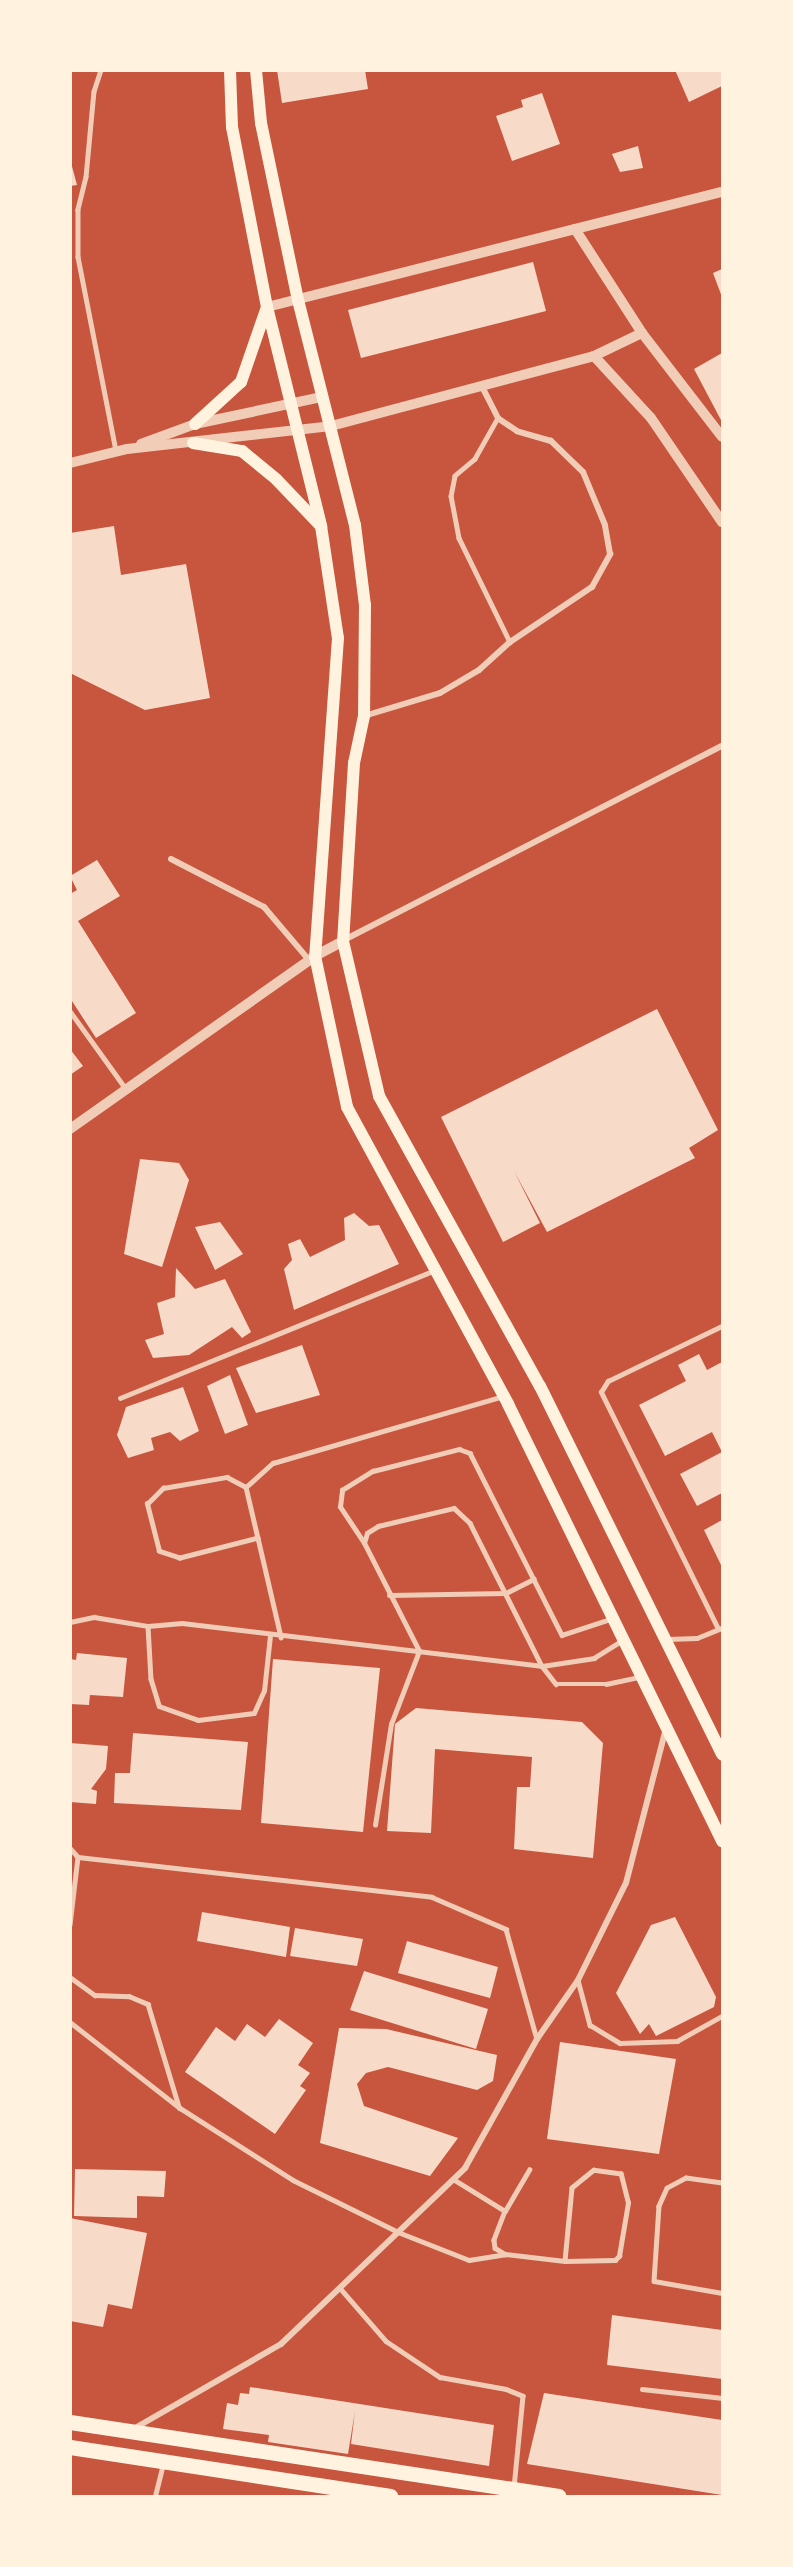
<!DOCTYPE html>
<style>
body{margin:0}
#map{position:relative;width:793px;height:2567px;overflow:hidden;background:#c8553d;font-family:"Asap Condensed",sans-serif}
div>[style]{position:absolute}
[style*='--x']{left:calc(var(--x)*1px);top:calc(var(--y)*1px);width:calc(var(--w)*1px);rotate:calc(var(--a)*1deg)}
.building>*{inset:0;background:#f7dbc8}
.service>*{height:4.5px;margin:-2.25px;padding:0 2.25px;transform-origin:2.25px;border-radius:2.25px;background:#f1ccb7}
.minor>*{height:6px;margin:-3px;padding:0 3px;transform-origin:3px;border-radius:3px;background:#f1ccb7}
.tertiary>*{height:10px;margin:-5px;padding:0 5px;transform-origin:5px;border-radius:5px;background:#f1ccb7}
.secondary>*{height:12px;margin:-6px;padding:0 6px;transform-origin:6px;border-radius:6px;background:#fff3e0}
.primary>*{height:15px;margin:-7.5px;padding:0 7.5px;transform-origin:7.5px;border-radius:7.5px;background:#fff3e0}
span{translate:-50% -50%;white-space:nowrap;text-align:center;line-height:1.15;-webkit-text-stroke:4.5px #fff3e0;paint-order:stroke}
.frame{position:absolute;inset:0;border:72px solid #fff3e0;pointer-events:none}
</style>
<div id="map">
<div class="building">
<div style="clip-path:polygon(277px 70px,365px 70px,368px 89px,282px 103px)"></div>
<div style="clip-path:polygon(675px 70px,722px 70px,722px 86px,689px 102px)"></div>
<div style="clip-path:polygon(542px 93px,560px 144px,512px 161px,496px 116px,523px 107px,521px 100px)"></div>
<div style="clip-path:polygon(638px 146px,643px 168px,620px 172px,612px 154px)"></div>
<div style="clip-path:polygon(70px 159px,77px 185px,70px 186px)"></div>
<div style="clip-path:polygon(533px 262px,546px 311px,361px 358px,348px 310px)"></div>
<div style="clip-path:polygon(722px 269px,722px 297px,713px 273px)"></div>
<div style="clip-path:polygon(722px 353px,722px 422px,694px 369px)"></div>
<div style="clip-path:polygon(114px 526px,121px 575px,186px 564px,210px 698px,145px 710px,70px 673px,70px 533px)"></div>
<div style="clip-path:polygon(97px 860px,120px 896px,78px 921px,136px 1013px,96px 1038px,70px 998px,70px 894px,77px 890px,70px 876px)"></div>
<div style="clip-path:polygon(657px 1009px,718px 1130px,689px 1148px,695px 1158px,547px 1232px,514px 1171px,540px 1223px,503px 1242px,441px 1117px)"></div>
<div style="clip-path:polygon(70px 1049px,83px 1066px,70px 1075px)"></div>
<div style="clip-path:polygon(140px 1159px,179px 1163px,189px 1180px,162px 1267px,124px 1254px)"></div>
<div style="clip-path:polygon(354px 1213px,369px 1226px,379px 1225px,399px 1264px,294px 1310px,284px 1269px,292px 1260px,288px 1244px,300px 1239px,310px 1257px,345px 1240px,344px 1218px)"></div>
<div style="clip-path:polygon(220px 1222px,243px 1254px,215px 1270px,195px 1227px)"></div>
<div style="clip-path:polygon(176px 1268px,195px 1289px,225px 1279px,251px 1332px,242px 1338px,232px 1327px,189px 1355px,153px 1358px,145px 1340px,164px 1334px,157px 1303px,175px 1297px)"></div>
<div style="clip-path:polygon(302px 1345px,320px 1395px,256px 1413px,236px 1368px)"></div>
<div style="clip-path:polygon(699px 1354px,707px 1370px,722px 1362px,722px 1452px,712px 1432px,665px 1456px,639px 1405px,686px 1381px,678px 1365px)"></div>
<div style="clip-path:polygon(230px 1375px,248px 1425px,225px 1434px,207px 1386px)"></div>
<div style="clip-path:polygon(183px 1387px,199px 1431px,180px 1441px,170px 1432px,151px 1438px,154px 1450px,128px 1458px,117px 1435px,126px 1407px)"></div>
<div style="clip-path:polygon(722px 1452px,722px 1493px,697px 1506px,680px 1474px)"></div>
<div style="clip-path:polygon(722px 1520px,722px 1567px,704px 1530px)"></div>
<div style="clip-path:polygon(77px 1653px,127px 1658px,123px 1697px,90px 1695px,89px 1705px,70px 1704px,70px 1659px,76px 1660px)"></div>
<div style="clip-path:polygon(273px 1659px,380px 1668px,363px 1832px,261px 1823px)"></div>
<div style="clip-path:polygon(416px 1708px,582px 1722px,603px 1743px,593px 1858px,514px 1849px,517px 1787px,530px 1787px,532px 1757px,435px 1749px,431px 1833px,387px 1831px,395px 1724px)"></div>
<div style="clip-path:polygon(133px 1733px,248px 1742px,241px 1810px,114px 1803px,115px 1773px,130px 1773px)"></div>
<div style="clip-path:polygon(70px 1743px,108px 1746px,106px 1769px,91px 1789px,97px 1791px,96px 1804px,70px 1802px)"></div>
<div style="clip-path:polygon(202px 1912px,290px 1927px,286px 1957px,197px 1941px)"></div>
<div style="clip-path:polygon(675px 1917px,716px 1997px,714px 2007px,656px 2036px,649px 2024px,640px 2034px,616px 1993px,651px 1925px)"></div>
<div style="clip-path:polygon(295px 1928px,363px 1939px,357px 1966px,290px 1956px)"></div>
<div style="clip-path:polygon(407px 1941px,498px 1967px,490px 1998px,398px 1973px)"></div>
<div style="clip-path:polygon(364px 1971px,488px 2009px,476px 2049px,350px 2010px)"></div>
<div style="clip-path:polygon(279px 2019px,313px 2043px,298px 2065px,310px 2073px,300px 2086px,306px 2090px,275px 2134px,185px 2072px,216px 2027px,235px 2041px,247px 2024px,265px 2037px)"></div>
<div style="clip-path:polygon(339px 2028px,386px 2029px,497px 2055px,493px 2081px,477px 2090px,388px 2067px,366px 2073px,357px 2084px,364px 2106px,458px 2138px,430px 2176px,320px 2143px)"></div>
<div style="clip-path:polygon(560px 2042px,676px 2059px,659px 2154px,547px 2139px)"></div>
<div style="clip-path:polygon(75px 2169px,166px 2171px,164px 2197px,137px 2196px,137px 2218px,74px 2216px)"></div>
<div style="clip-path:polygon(70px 2218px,147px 2233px,132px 2309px,108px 2304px,103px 2327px,70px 2321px)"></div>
<div style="clip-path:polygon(612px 2315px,722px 2330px,722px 2379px,607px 2365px)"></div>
<div style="clip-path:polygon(250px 2387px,494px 2425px,489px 2466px,351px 2444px,355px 2411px,348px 2454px,268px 2442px,269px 2435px,223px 2429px,227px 2403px,238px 2405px,240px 2393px,249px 2394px)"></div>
<div style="clip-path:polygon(544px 2393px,722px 2420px,722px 2495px,527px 2464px)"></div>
</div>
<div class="service">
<div style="--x:101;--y:70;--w:22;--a:108"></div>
<div style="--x:94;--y:91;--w:86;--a:95.3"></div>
<div style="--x:86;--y:177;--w:34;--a:104"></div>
<div style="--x:78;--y:210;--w:47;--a:90"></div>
<div style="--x:78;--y:257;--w:198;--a:78.9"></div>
<div style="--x:498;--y:418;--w:47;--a:119.3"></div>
<div style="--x:475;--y:459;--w:26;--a:140"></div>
<div style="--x:455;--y:476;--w:20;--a:101"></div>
<div style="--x:451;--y:496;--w:43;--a:79.2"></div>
<div style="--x:459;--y:538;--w:116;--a:63.9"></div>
<div style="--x:70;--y:1011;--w:96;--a:54.3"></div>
<div style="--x:120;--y:1398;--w:338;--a:-22.1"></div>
<div style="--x:246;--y:1487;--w:36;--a:-42"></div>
<div style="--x:273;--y:1463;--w:241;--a:-16.2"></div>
<div style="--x:258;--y:1538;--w:81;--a:165.6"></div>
<div style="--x:180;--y:1558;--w:22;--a:-162"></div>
<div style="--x:159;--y:1551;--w:49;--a:-104.3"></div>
<div style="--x:147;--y:1504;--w:23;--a:-45"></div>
<div style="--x:163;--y:1488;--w:65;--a:-9.8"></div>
<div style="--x:227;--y:1477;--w:21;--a:28"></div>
<div style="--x:246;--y:1487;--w:52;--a:76.8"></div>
<div style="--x:258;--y:1538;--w:102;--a:76.9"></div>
<div style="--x:364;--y:1543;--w:43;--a:-123.7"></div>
<div style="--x:340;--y:1507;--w:17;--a:-83"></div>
<div style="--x:342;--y:1490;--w:36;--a:-32"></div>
<div style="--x:373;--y:1471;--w:89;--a:-14.3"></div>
<div style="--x:459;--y:1449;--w:12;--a:20"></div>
<div style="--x:470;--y:1453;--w:204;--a:63.2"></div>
<div style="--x:562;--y:1635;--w:54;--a:-18.4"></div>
<div style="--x:389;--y:1595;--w:117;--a:-1"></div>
<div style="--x:506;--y:1593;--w:31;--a:-27"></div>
<div style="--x:70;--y:1622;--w:25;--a:-12"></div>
<div style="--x:94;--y:1617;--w:55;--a:9.5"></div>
<div style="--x:148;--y:1626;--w:34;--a:-5"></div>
<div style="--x:182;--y:1623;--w:363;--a:6.8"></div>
<div style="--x:542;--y:1666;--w:53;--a:-8.7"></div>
<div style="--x:594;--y:1658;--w:34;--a:-32"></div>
<div style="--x:148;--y:1626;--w:53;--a:86.8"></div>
<div style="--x:151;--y:1679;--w:28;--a:73"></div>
<div style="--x:159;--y:1706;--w:41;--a:19.7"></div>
<div style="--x:198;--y:1720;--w:56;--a:-7.1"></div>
<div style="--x:254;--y:1713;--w:24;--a:-66"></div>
<div style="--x:264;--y:1691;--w:55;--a:-83.8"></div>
<div style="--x:718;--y:1629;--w:264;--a:-116.3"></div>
<div style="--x:601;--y:1392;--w:13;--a:-58"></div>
<div style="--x:608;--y:1381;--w:127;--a:-25.8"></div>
<div style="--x:667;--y:1639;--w:30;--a:-2"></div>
<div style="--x:697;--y:1638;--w:27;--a:-22"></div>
<div style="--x:375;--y:1825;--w:102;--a:-81"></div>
<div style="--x:391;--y:1724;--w:78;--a:-69"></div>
<div style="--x:419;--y:1651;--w:121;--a:-117"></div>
<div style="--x:364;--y:1543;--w:10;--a:-73"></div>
<div style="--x:367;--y:1533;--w:13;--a:-32"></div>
<div style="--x:378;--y:1526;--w:78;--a:-13.3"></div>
<div style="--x:454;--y:1508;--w:22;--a:43"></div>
<div style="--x:470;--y:1523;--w:160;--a:63.3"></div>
<div style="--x:542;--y:1666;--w:23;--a:52"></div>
<div style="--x:556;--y:1684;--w:50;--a:0"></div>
<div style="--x:606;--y:1684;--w:35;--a:-12"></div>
<div style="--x:70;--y:1848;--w:12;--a:48"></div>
<div style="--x:78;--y:1857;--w:68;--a:96.7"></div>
<div style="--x:78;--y:1857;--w:356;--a:6.4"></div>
<div style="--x:432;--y:1897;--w:81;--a:23.4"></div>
<div style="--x:506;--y:1929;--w:114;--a:74.3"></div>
<div style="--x:70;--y:1977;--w:31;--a:36"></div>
<div style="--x:95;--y:1995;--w:34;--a:2"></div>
<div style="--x:129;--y:1996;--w:21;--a:23"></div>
<div style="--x:148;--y:2004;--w:108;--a:73.2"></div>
<div style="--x:578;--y:1980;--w:47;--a:75.1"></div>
<div style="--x:590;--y:2025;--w:35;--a:31"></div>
<div style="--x:620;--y:2043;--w:57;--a:-2"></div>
<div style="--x:677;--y:2041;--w:51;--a:-29.1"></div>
<div style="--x:70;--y:2022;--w:140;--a:38"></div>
<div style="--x:180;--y:2108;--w:134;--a:32.5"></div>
<div style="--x:293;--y:2180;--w:117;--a:26.3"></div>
<div style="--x:398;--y:2232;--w:76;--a:21.5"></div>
<div style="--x:469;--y:2260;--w:36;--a:-9"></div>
<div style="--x:453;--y:2179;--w:61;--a:31.6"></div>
<div style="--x:505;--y:2211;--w:48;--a:-59.7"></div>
<div style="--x:722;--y:2183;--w:36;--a:-172"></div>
<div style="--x:686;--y:2178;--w:21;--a:152"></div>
<div style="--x:667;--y:2188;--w:20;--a:114"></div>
<div style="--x:659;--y:2206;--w:75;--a:93.8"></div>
<div style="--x:654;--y:2281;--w:69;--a:10"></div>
<div style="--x:505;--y:2211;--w:31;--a:111"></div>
<div style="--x:494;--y:2240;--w:8;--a:83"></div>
<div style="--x:495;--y:2248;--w:12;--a:31"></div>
<div style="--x:505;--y:2254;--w:60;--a:6.7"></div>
<div style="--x:565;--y:2261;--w:50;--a:-1.1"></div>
<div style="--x:615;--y:2260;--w:6;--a:-45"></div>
<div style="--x:619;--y:2256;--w:54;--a:-80.4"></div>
<div style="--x:628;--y:2203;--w:30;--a:-104"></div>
<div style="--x:621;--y:2174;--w:27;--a:-172"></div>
<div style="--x:594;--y:2170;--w:28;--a:141"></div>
<div style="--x:572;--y:2188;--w:73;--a:95.5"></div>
<div style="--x:340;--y:2288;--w:70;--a:49"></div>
<div style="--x:386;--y:2341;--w:65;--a:33.7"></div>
<div style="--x:440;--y:2377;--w:67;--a:10.3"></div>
<div style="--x:506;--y:2389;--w:18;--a:22"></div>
<div style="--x:523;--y:2396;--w:92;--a:95.6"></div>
<div style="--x:642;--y:2389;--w:81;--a:6.4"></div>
<div style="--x:155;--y:2496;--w:33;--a:-76"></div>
</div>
<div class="minor">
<div style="--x:364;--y:716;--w:79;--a:-16.8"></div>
<div style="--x:440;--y:693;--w:45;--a:-30.5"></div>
<div style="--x:479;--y:670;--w:42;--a:-42.1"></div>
<div style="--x:510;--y:642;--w:99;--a:-33.9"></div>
<div style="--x:592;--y:587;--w:38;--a:-61"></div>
<div style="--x:610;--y:554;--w:29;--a:-100"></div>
<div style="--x:605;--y:525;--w:57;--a:-112.5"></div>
<div style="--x:583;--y:472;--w:45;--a:-135.9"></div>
<div style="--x:551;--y:441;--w:35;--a:-164"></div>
<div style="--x:517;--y:431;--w:23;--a:-146"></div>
<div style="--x:498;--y:418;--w:36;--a:-117"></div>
<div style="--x:171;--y:859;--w:105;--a:27.3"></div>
<div style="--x:264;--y:907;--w:70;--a:49.7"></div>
<div style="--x:344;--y:940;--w:425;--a:-27.2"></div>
<div style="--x:135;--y:2428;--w:168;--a:-29.9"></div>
<div style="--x:281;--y:2344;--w:255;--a:-43.7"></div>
<div style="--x:465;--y:2168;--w:148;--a:-60.8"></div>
<div style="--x:537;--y:2039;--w:72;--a:-55.2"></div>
<div style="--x:578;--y:1980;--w:108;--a:-63.7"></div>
<div style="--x:626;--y:1883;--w:160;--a:-75.5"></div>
</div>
<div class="tertiary">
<div style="--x:575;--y:229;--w:124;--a:57.2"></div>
<div style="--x:642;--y:333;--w:131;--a:52.4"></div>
<div style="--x:267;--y:307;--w:469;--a:-14.2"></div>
<div style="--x:594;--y:356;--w:84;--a:47.4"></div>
<div style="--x:651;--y:418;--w:126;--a:55.7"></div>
<div style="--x:141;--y:444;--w:58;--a:-20.3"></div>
<div style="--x:195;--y:424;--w:130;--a:-12"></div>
<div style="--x:70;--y:463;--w:59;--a:-13.8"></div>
<div style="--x:127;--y:449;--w:205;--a:-6.4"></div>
<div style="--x:331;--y:426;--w:272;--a:-14.9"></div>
<div style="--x:594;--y:356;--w:53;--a:-25.6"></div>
<div style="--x:70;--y:1129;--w:300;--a:-35.2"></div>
<div style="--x:315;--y:956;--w:32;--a:-28"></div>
</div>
<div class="secondary">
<div style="--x:230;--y:70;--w:57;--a:88"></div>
<div style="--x:232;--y:127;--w:183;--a:79"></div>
<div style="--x:267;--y:307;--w:226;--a:76.1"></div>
<div style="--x:321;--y:526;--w:113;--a:81.4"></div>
<div style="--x:338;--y:638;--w:319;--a:94.1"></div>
<div style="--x:315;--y:956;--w:154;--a:78"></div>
<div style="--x:347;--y:1107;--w:338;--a:61.5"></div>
<div style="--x:508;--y:1404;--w:487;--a:63.9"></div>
<div style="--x:256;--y:70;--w:53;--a:84.6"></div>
<div style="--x:261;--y:123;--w:181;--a:78.2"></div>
<div style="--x:298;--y:300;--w:232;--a:75.8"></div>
<div style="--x:355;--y:525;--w:81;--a:82.9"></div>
<div style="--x:365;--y:605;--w:111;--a:90.5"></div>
<div style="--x:364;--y:716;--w:48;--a:102"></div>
<div style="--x:354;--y:763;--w:178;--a:93.5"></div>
<div style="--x:343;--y:941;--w:159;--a:76.9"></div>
<div style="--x:379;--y:1096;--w:332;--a:61"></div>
<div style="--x:540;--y:1386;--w:411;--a:63.7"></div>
<div style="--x:195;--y:424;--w:62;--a:-42.4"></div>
<div style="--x:241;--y:382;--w:79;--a:-70.9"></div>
<div style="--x:193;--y:443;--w:50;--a:9.3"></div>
<div style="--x:242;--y:451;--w:44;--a:39.5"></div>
<div style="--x:276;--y:479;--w:64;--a:46.3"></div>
</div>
<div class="primary">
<div style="--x:70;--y:2422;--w:494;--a:8.6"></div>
<div style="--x:70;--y:2447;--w:324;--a:8.7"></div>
</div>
<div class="frame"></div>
</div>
